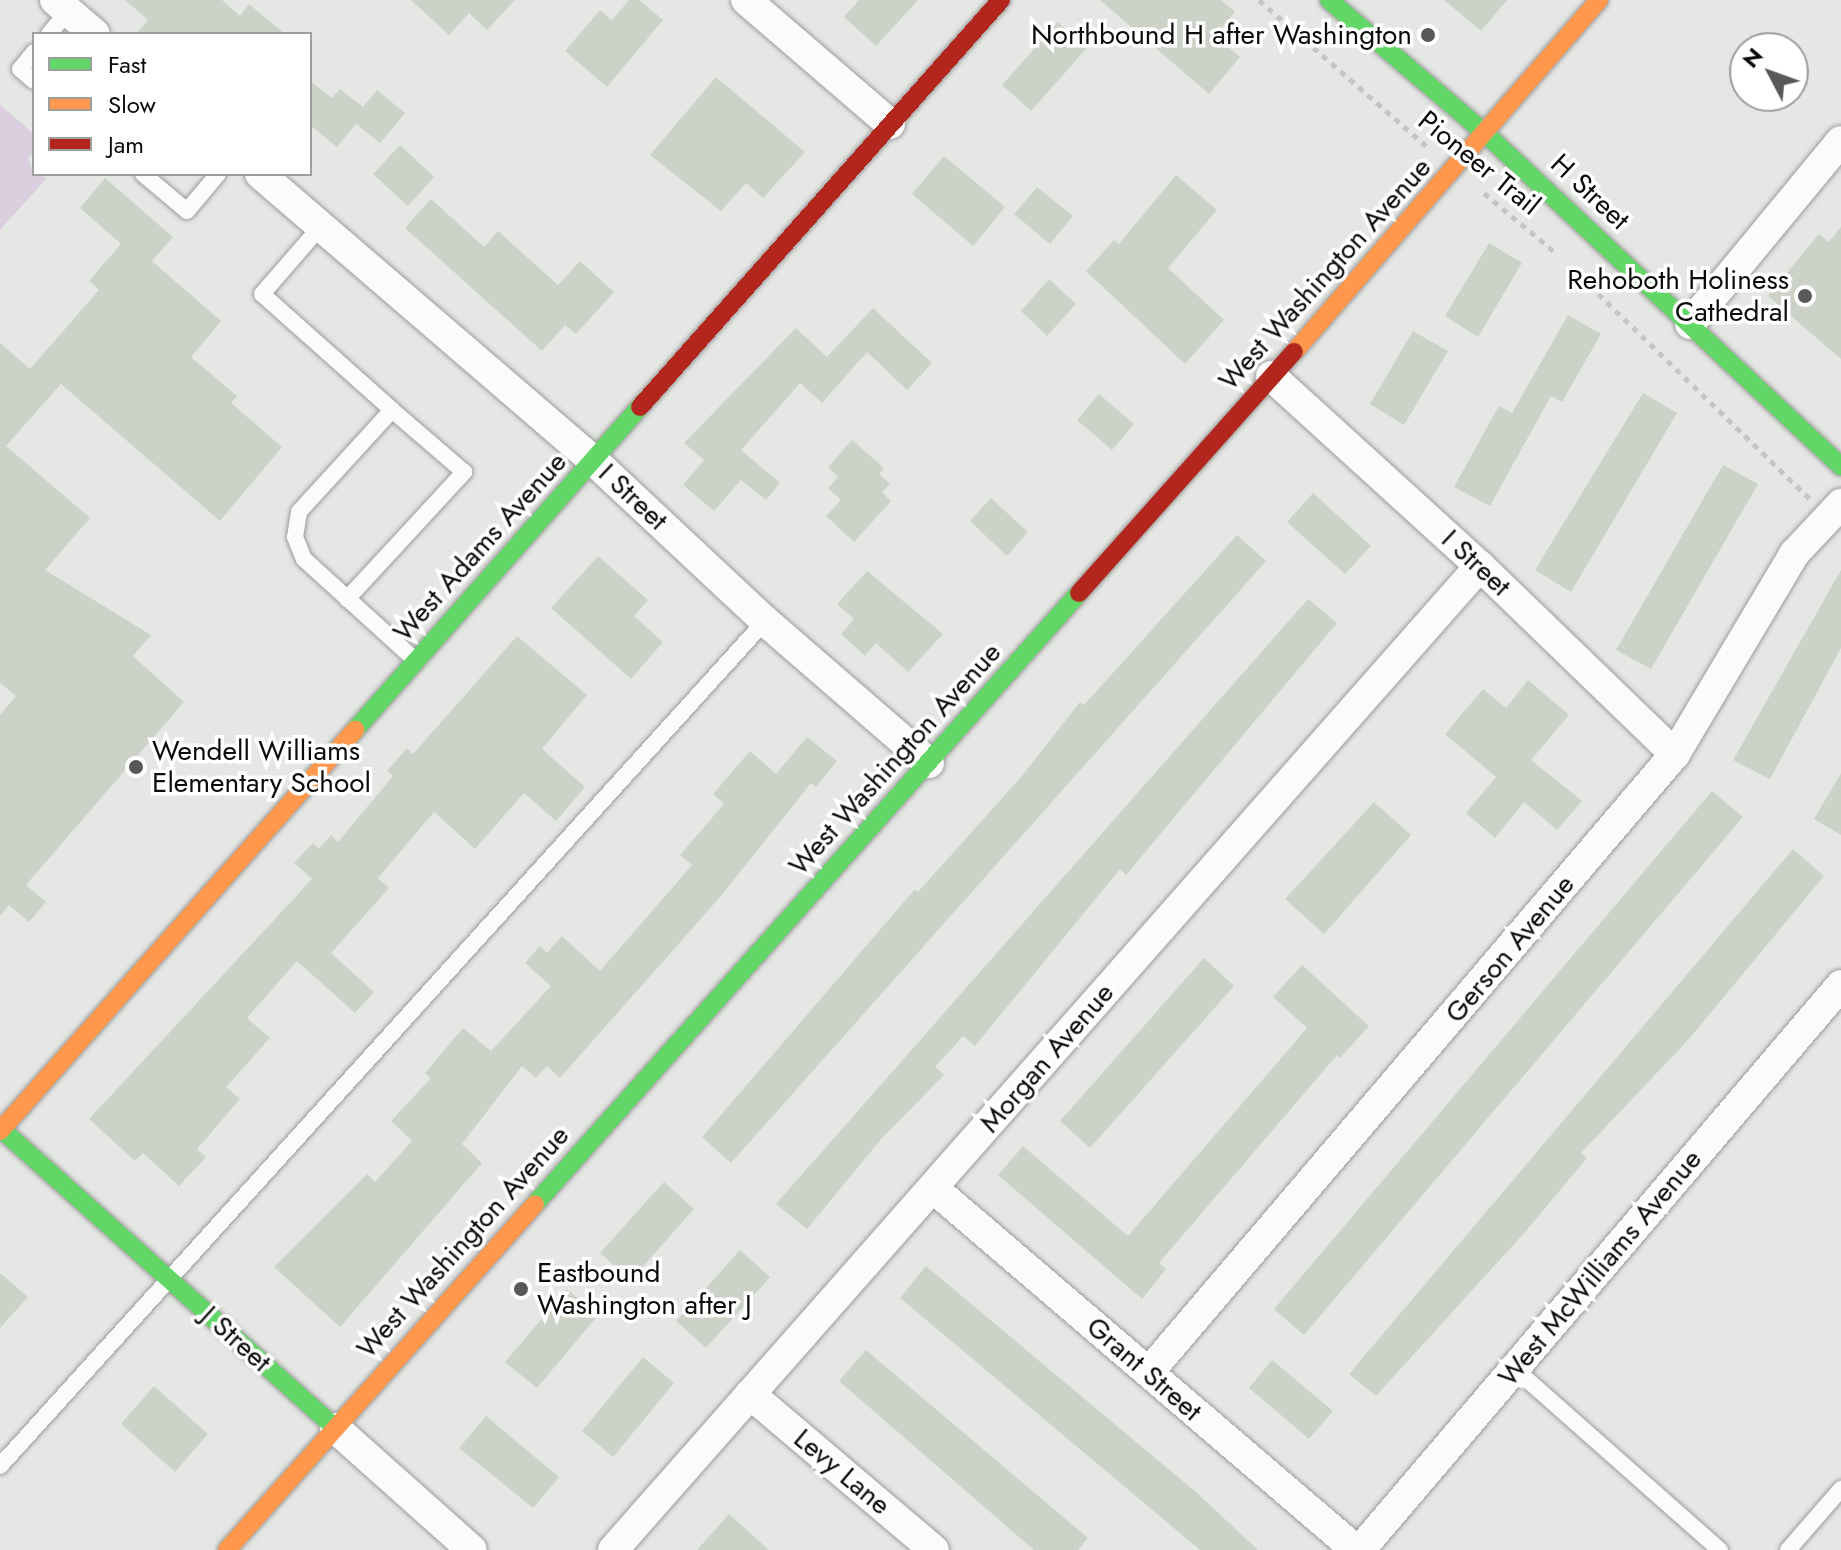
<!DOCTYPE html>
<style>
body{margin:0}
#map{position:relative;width:1841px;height:1550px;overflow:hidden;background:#e5e7e4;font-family:Jost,sans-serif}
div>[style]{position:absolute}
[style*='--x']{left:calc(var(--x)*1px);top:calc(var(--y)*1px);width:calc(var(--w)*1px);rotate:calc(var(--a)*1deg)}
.green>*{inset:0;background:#dbcede}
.building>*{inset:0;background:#cdd2c8}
.path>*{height:5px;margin-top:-2.5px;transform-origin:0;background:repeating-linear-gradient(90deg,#c5c5c5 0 6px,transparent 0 12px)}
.roads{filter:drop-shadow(0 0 2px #9b9c9a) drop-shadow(0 0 2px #9b9c9a)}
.lane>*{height:16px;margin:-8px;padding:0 8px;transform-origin:8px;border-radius:8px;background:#fbfbfb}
.street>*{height:30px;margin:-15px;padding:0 15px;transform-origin:15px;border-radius:15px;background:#fbfbfb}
.fast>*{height:18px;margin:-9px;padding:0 9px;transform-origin:9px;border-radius:9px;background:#63d668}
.slow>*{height:18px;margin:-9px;padding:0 9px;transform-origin:9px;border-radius:9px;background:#ff974d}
.jam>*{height:18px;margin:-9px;padding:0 9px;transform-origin:9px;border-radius:9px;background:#b3261e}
.dots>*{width:22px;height:22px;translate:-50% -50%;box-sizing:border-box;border:4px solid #fff;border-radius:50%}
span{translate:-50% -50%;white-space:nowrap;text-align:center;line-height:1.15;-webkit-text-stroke:7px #fff;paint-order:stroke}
.poi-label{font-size:28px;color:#0b0c0a}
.right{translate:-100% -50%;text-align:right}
.left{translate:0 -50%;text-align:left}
.street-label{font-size:28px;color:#0b0c0a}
.legend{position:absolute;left:32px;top:32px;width:280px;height:144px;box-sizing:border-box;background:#fff;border:2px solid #9d9e9d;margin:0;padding:10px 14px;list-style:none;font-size:24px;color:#0b0c0a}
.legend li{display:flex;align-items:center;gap:16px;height:40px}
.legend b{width:40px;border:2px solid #9d9e9d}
.north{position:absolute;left:1729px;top:32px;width:80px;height:80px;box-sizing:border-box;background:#fff;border:2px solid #9d9e9d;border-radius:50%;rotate:311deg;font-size:22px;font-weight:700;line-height:32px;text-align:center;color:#0b0c0a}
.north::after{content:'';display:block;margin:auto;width:28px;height:36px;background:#575956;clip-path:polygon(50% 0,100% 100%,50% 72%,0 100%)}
</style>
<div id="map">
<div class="green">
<div style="clip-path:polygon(0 105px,34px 134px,34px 151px,28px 158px,34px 174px,47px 178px,0 230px)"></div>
</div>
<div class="building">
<div style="clip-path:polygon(125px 0,222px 0,240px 16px,249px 4px,285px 34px,136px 34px,148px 20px)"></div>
<div style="clip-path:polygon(411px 0,515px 0,487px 30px,469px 13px,449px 35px)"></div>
<div style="clip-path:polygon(629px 0,639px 0,663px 20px,607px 87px,565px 51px,600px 10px,612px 20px)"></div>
<div style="clip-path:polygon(859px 0,918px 0,876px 46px,844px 17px)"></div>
<div style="clip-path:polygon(1100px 0,1221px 0,1235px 12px,1215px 36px,1240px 57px,1209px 94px)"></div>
<div style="clip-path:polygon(1444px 0,1507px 0,1481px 31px)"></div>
<div style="clip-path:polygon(1058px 22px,1087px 48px,1031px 111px,1002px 85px)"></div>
<div style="clip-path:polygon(716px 77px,805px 152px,763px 198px,746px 183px,721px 211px,650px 155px)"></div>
<div style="clip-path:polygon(310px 81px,332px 98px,340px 89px,363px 107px,377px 90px,405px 113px,380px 143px,356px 124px,337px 147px,310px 125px)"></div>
<div style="clip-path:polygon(400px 145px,434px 177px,408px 206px,373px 174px)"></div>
<div style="clip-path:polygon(944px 156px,1005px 207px,973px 246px,912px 194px)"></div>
<div style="clip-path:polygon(1176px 175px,1217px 210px,1168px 268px,1224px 320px,1185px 364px,1086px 271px,1114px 240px,1119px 244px)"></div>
<div style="clip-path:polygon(105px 178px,173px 237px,152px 261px,221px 321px,191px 357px,237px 396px,231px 403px,282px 447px,220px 521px,61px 384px,6px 446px,90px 518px,45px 570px,151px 635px,133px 656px,184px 702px,26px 885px,46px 902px,29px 922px,9px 905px,0 916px,0 715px,16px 696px,0 683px,0 343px,30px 369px,99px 290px,89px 281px,121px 244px,80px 208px)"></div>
<div style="clip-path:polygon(1037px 187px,1073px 216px,1050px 244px,1014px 214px)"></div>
<div style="clip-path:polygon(431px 199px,484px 247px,498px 231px,558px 285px,580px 261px,614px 292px,576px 334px,565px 325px,542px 351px,405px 228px)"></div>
<div style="clip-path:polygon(1841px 227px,1841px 359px,1768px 296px,1819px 234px,1829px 242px)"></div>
<div style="clip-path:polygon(1489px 243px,1522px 263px,1478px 337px,1445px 316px)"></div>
<div style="clip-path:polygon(1049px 279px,1076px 304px,1047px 336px,1021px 311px)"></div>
<div style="clip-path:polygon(873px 308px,932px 363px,907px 390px,867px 352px,822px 403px,800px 383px,741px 450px,780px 483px,766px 500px,741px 480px,714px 511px,683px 485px,704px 460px,684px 443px,796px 328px,827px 357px)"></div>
<div style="clip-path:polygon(1568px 315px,1601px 334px,1562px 402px,1551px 396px,1490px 506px,1454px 487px,1499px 406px,1512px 413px)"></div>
<div style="clip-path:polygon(1413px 331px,1448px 351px,1404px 425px,1370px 404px)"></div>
<div style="clip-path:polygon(1643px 393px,1677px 413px,1571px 592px,1535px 570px)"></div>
<div style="clip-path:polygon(1099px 394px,1134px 424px,1112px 450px,1077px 420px)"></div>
<div style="clip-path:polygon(852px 440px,884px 468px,879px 474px,890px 484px,882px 492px,891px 501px,854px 542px,826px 516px,841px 500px,828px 488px,838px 477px,828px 467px)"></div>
<div style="clip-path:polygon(1723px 465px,1758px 484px,1651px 669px,1616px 650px)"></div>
<div style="clip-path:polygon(1313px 493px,1371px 546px,1345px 574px,1287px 522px)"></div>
<div style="clip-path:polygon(991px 498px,1028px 532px,1007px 556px,970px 521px)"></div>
<div style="clip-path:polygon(1237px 535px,1266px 561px,731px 1163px,702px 1137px,915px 889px,918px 892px,1021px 777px,1080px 702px,1084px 705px)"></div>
<div style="clip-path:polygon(598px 556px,648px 600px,634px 616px,663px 642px,631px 679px,551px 608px)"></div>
<div style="clip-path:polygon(1841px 570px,1841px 648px,1770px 779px,1733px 760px)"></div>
<div style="clip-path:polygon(867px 571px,943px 634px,908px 672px,876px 643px,865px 656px,841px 634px,854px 619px,837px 604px)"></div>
<div style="clip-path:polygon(1308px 599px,1337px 623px,1126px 875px,1120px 869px,975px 1046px,963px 1036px,935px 1067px,944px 1075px,882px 1138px,807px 1229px,776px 1204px)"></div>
<div style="clip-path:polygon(517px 636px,587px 695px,542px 749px,585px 787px,556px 821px,524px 793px,475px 849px,434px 812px,378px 878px,389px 888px,331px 953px,374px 992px,355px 1013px,297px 961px,247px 1018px,270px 1038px,226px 1087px,240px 1099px,197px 1149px,206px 1157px,179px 1186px,143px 1153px,135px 1161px,89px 1119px,312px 879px,294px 863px,313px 843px,319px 849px,331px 835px,338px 842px,393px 776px,387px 771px,407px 748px,413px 754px)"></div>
<div style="clip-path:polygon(1528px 680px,1569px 715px,1531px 760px,1582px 801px,1557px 830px,1524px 802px,1495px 838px,1466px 813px,1496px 777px,1445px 734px,1483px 689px,1506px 708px)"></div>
<div style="clip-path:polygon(807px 737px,837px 761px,816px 787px,811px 783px,720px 897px,560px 1078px,547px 1066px,536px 1078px,522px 1066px,462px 1144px,482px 1163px,340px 1327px,274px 1267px,367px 1174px,375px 1182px,412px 1141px,391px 1121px,431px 1078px,425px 1073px,463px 1028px,491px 1051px,551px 986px,525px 963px,540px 946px,547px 953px,562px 936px,600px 971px,692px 865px,680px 855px,724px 804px,713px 794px,750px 751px,776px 774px)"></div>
<div style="clip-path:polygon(1841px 773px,1841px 835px,1814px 819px)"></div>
<div style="clip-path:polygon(1712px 791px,1743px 817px,1304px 1335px,1274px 1309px)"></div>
<div style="clip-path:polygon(1374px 802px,1411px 835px,1324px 934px,1285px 899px)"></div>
<div style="clip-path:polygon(1793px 849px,1824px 876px,1689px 1039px,1581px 1153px,1587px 1158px,1526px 1231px,1376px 1396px,1349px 1374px)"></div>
<div style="clip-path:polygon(1204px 958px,1234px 986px,1090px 1148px,1060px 1121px)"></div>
<div style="clip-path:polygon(1302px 965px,1369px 1026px,1340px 1058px,1337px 1055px,1159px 1263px,1166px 1269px,1142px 1299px,998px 1175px,1023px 1146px,1128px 1236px,1307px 1028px,1273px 997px)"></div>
<div style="clip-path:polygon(664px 1182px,694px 1209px,631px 1280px,600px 1253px)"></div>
<div style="clip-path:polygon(740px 1250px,770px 1277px,706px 1348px,676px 1321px)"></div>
<div style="clip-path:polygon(926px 1266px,1197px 1493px,1258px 1550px,1200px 1550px,900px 1298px)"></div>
<div style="clip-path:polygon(0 1273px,28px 1297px,0 1328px)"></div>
<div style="clip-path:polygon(567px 1289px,598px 1315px,537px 1388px,505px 1362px)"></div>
<div style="clip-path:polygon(866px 1350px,1088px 1538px,1078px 1550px,1034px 1550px,839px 1381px)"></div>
<div style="clip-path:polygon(643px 1357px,674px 1383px,613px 1457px,582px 1431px)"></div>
<div style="clip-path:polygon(1272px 1360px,1333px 1411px,1309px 1439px,1249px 1388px)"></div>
<div style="clip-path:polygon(154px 1386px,208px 1434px,175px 1472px,121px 1424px)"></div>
<div style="clip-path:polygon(486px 1416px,559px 1477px,533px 1508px,459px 1448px)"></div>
<div style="clip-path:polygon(729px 1514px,769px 1550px,697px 1550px)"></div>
</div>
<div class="path">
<div style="--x:1259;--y:0;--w:227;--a:41.1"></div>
<div style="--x:1484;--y:193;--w:94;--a:39.8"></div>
<div style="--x:1581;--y:277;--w:318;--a:44.1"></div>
</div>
<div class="roads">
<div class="lane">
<div style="--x:49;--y:34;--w:30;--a:-50"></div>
<div style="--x:34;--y:52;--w:22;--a:129"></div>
<div style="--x:20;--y:69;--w:18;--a:41"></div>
<div style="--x:143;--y:174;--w:57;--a:40.1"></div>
<div style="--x:187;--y:211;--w:48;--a:-50"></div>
<div style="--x:321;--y:226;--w:90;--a:130.9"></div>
<div style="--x:262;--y:294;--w:174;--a:41.7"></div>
<div style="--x:392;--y:410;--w:138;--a:132.4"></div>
<div style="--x:299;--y:512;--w:25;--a:99"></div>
<div style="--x:295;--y:537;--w:24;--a:68"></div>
<div style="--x:304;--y:559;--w:150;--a:42.3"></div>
<div style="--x:347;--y:599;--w:173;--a:-47.3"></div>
<div style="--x:464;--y:472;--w:95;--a:-139.3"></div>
<div style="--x:1514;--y:1368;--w:275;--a:41.5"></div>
<div style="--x:0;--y:1466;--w:1140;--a:-47.84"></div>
<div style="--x:1788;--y:1550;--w:81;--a:-49"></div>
</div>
<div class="street">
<div style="--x:55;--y:0;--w:52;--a:40.4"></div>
<div style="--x:746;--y:0;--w:190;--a:40.7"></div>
<div style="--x:260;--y:174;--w:440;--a:40.7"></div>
<div style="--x:594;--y:461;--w:234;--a:43.1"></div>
<div style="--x:765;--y:621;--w:217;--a:40.9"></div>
<div style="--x:1690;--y:324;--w:237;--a:-50.5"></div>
<div style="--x:1271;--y:376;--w:282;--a:42.3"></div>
<div style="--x:1480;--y:566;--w:271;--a:44"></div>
<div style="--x:933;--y:1188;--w:557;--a:40.56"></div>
<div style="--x:1149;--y:1372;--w:812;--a:-49.6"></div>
<div style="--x:1675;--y:754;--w:233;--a:-59.2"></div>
<div style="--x:1794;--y:554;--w:69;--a:-46.8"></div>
<div style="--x:750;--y:1394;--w:241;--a:40.3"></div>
<div style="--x:335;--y:1428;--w:183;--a:41.7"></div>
<div style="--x:613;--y:1550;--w:1311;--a:-48.62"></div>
<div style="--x:1360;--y:1550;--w:742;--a:-49.59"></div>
</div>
<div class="fast">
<div style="--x:1329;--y:0;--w:208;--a:40.5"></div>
<div style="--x:1487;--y:135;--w:485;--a:43.1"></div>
<div style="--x:355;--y:730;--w:431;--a:-48.6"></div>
<div style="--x:0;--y:1128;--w:450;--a:41.8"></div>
<div style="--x:535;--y:1204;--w:818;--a:-48.32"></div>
</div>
<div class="slow">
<div style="--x:1294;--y:352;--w:466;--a:-49.1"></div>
<div style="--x:0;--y:1131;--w:536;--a:-48.48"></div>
<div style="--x:227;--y:1550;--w:463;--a:-48.3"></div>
</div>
<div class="jam">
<div style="--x:640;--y:407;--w:544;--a:-48.43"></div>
<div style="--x:1079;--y:593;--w:323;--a:-48.3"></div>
</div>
</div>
<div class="dots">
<div style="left:1428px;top:35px;background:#575956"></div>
<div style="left:1805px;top:296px;background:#575956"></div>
<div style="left:136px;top:767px;background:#575956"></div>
<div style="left:521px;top:1289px;background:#575956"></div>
</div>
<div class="poi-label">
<span class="right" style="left:1412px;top:35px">Northbound H after Washington</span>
<span class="right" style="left:1789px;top:296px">Rehoboth Holiness<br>Cathedral</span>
<span class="left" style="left:152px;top:767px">Wendell Williams<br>Elementary School</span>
<span class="left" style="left:537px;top:1289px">Eastbound<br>Washington after J</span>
</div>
<div class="street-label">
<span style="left:1479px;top:163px;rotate:39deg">Pioneer Trail</span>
<span style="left:1590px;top:192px;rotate:43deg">H Street</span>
<span style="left:1325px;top:274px;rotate:-48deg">West Washington Avenue</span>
<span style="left:633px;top:497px;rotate:43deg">I Street</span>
<span style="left:480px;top:547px;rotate:-48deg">West Adams Avenue</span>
<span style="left:1476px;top:563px;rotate:43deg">I Street</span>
<span style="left:895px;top:759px;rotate:-48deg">West Washington Avenue</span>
<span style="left:1510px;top:949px;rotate:-50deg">Gerson Avenue</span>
<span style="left:1047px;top:1058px;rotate:-49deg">Morgan Avenue</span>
<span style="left:463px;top:1242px;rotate:-48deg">West Washington Avenue</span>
<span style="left:1600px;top:1268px;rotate:-50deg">West McWilliams Avenue</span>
<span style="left:236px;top:1339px;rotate:42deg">J Street</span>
<span style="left:1144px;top:1369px;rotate:41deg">Grant Street</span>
<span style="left:842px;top:1472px;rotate:40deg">Levy Lane</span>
</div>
<ul class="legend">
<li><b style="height:10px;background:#63d668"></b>Fast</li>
<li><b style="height:10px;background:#ff974d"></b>Slow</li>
<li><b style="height:10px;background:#b3261e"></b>Jam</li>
</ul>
<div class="north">N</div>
</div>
